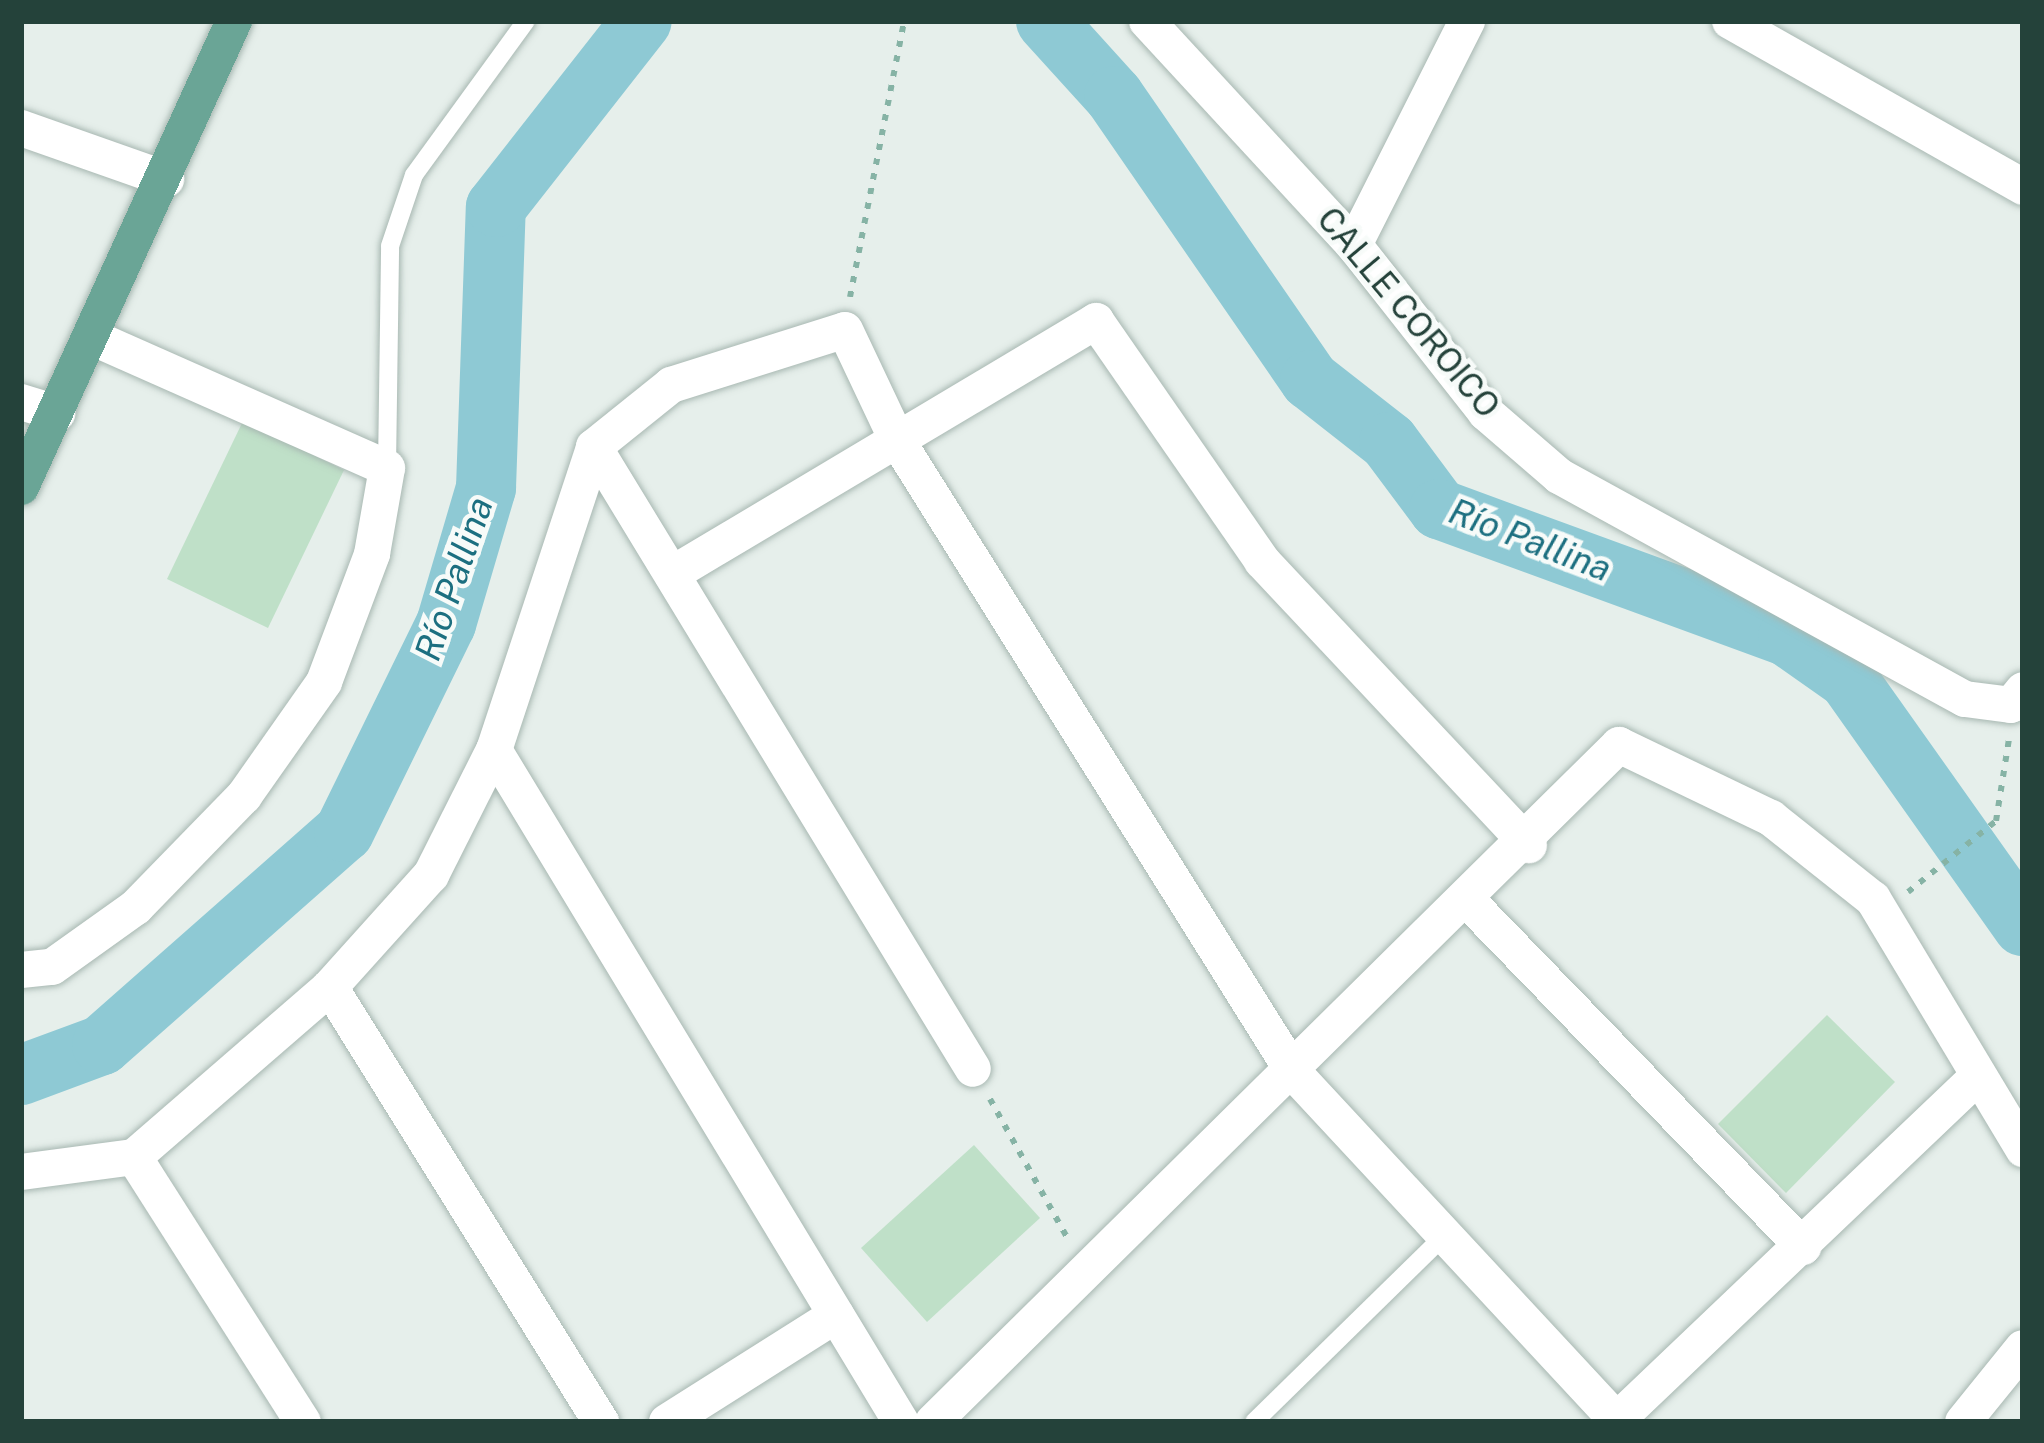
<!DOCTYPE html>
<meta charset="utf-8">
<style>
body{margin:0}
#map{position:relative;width:2044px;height:1443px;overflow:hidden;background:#e6efeb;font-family:"Public Sans",sans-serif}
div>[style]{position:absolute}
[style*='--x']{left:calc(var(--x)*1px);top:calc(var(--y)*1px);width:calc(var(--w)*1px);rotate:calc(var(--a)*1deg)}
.green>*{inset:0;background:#bfe0c8}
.river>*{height:60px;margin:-30px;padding:0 30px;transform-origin:30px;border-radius:30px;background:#8ec9d4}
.path>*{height:6px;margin-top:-3px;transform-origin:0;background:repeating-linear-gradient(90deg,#86b3a5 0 6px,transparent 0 15px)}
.roads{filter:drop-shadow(0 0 3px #a8b8b2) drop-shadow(0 0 3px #a8b8b2)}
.service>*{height:18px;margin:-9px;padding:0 9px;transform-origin:9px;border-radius:9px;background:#fff}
.minor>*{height:36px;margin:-18px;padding:0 18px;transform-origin:18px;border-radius:18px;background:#fff}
.primary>*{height:36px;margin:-18px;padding:0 18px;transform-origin:18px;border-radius:18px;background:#6aa596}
span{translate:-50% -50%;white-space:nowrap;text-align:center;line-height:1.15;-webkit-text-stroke:9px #f7fbf9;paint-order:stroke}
.street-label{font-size:33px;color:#24423a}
.water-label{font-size:36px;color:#1c6f80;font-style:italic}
.frame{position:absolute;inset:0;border:24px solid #24423a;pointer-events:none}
</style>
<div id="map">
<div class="green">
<div style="clip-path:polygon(243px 421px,344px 470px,268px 628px,167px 579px)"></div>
<div style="clip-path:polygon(1827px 1015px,1895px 1082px,1786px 1193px,1718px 1124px)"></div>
<div style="clip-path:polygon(974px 1145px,1040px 1218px,927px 1322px,861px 1248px)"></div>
</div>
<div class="river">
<div style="--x:1046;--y:21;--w:101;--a:47.8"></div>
<div style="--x:1114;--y:96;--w:345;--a:55.4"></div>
<div style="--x:1310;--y:380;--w:100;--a:38.1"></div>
<div style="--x:1389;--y:442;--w:84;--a:53.3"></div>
<div style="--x:1439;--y:509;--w:372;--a:20.1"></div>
<div style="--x:1788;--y:637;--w:73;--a:35"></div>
<div style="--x:1848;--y:679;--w:303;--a:54.7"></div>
<div style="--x:21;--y:1075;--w:86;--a:-20.3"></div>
<div style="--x:102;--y:1045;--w:322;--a:-41.4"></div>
<div style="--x:344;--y:832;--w:232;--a:-63.9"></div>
<div style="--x:446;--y:624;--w:142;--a:-73.6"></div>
<div style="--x:486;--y:488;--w:281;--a:-88"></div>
<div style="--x:496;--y:207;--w:236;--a:-51.9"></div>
</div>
<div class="path">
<div style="--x:850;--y:297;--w:281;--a:-78.9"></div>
<div style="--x:1908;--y:892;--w:113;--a:-38.9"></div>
<div style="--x:1996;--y:821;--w:83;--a:-81"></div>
<div style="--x:990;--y:1099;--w:160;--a:60.9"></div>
</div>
<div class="roads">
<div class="service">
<div style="--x:387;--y:468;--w:222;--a:-89.2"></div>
<div style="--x:390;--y:246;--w:75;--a:-71.3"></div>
<div style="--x:414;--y:175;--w:190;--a:-54"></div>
<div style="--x:1254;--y:1422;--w:267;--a:-44.4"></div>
</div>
<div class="minor">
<div style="--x:1147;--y:21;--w:305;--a:47.3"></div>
<div style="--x:1354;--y:245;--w:214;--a:51.8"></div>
<div style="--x:1486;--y:413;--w:96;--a:40.8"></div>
<div style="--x:1559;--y:476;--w:463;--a:28.8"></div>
<div style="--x:1965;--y:699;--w:46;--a:7.4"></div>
<div style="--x:2011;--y:705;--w:19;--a:-51"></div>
<div style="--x:1730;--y:21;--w:337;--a:29.5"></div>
<div style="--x:21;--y:128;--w:154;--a:19.4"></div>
<div style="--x:1354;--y:245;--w:251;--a:-63.2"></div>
<div style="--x:21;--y:402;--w:38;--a:17"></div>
<div style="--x:594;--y:447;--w:728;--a:58.65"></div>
<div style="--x:672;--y:574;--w:494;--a:-30.8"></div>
<div style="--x:1096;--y:321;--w:292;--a:55.3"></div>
<div style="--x:1262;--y:561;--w:390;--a:46.8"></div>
<div style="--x:494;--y:750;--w:786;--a:58.8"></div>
<div style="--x:1470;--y:903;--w:479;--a:45.9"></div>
<div style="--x:21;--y:970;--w:31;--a:-6"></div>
<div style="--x:52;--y:967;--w:103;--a:-35.5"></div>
<div style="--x:136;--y:907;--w:155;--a:-45.8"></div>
<div style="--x:244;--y:796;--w:139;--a:-54.9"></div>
<div style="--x:324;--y:682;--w:137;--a:-69.4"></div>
<div style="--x:372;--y:554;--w:87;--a:-80.1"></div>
<div style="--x:387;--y:468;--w:324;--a:-156.1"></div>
<div style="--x:330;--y:987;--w:513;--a:58.08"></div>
<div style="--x:134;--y:1157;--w:314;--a:57.5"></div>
<div style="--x:21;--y:1172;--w:114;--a:-7.6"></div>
<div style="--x:134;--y:1157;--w:259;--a:-40.9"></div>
<div style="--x:330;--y:987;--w:151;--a:-48"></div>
<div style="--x:431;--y:875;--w:140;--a:-63.3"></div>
<div style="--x:494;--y:750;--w:319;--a:-71.7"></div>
<div style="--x:594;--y:447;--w:99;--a:-38.8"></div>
<div style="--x:671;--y:385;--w:182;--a:-17.5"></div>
<div style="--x:845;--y:330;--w:122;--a:64.7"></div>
<div style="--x:897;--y:440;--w:747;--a:57.91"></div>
<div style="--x:1294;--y:1073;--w:474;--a:47.1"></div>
<div style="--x:667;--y:1422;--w:200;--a:-32.3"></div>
<div style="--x:933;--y:1422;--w:964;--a:-44.62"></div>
<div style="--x:1619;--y:745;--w:169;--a:25.7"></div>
<div style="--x:1771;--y:818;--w:130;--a:38.5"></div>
<div style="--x:1873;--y:899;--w:292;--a:59"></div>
<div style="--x:1615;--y:1422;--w:494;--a:-43.6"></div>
<div style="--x:1963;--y:1422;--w:95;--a:-51"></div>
</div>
<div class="primary">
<div style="--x:21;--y:487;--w:512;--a:-65.44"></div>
</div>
</div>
<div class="street-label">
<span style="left:1408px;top:313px;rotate:50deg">CALLE COROICO</span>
</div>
<div class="water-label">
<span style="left:1530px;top:540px;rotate:21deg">Río Pallina</span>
<span style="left:454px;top:579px;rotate:-71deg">Río Pallina</span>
</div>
<div class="frame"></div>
</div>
